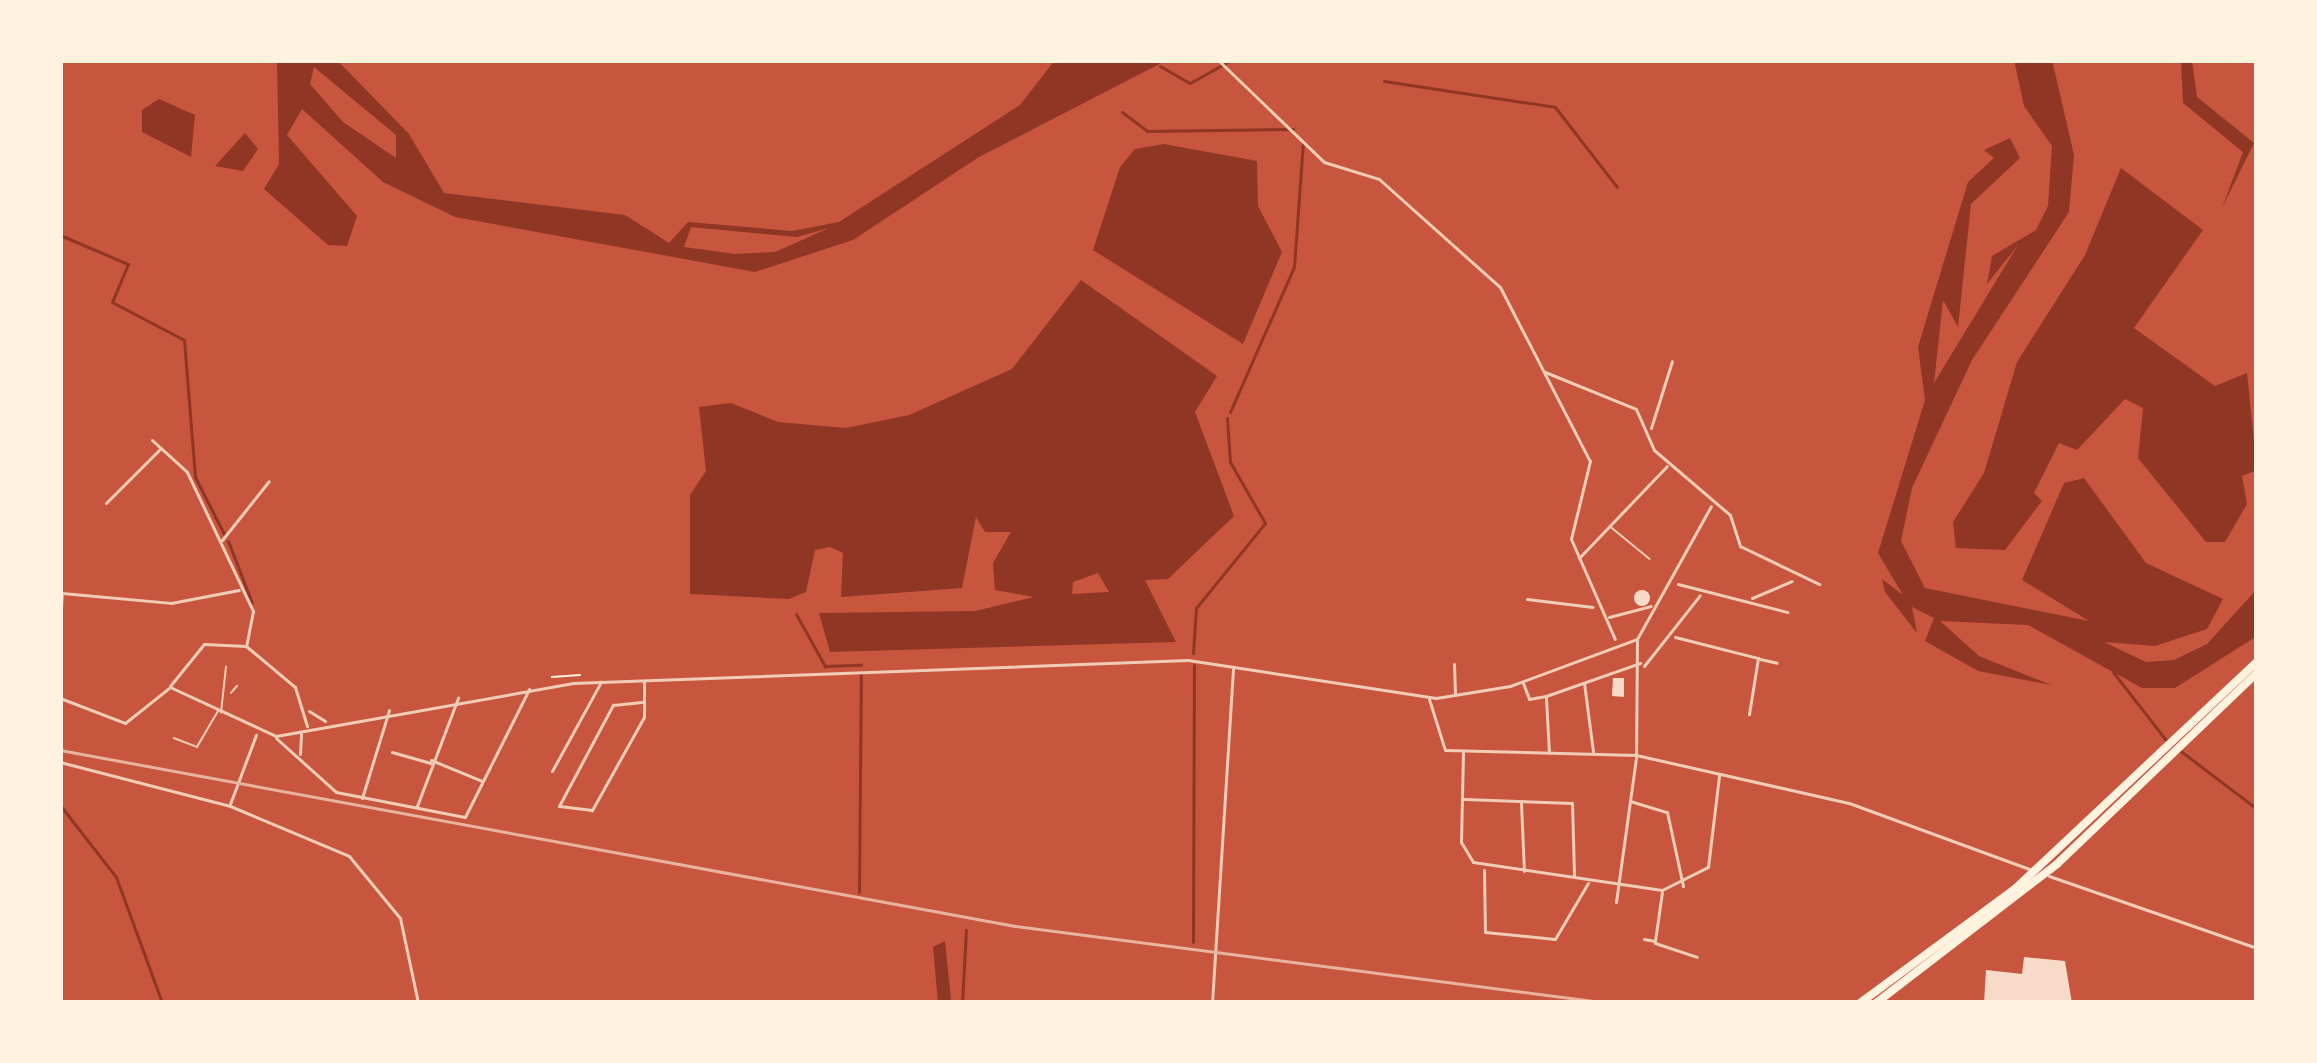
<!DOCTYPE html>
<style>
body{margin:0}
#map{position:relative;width:2317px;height:1063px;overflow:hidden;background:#c8553d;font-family:Rubik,sans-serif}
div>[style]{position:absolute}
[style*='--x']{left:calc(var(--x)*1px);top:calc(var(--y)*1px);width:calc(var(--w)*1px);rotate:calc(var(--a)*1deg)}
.water>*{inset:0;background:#8f3625}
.stream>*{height:3px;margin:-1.5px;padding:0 1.5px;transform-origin:1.5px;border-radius:1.5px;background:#8f3625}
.building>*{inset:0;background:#f7dbc8}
.round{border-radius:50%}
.path>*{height:1.5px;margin:-0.75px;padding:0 0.75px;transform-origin:0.75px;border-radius:0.75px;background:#fff3e0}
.service>*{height:1.5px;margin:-0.75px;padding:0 0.75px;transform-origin:0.75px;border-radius:0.75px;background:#f1ccb7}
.minor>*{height:3px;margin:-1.5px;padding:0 1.5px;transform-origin:1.5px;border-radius:1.5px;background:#f1ccb7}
.motorway>*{height:8px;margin:-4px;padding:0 4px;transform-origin:4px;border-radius:4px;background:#fff3e0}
.rail>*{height:3px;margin:-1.5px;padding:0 1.5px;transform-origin:1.5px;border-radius:1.5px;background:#e9b49f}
span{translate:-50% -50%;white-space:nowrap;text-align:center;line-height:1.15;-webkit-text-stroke:10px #fff3e0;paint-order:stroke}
.frame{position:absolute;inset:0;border:63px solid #fff3e0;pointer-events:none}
</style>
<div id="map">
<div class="water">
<div style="clip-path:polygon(evenodd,277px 60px,337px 60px,409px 134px,444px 193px,625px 215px,669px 243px,688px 222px,792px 231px,839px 222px,1020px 105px,1055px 60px,1167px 60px,979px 157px,853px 240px,755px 272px,455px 217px,383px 182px,302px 109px,287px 135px,357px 216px,347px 246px,328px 245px,264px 189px,279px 164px,277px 60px,314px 67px,396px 135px,396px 158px,343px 122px,310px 84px,314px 67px,277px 60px,691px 227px,797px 237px,829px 228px,775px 252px,735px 254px,684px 247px,691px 227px)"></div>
<div style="clip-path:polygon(2014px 60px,2052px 60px,2074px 155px,2069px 212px,1972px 360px,1912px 488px,1901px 541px,1925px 588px,2089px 621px,2022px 580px,2064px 483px,2084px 478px,2146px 563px,2223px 599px,2207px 629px,2155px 646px,2104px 642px,2146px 662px,2174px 660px,2207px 644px,2257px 589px,2257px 636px,2175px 688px,2142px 688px,2028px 625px,1940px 621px,1979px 656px,2051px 685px,1978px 671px,1925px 641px,1934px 618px,1912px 607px,1917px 633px,1885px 592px,1882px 579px,1903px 595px,1878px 553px,1925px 400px,1918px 347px,1968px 182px,1994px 158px,1984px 150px,2010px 138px,2020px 158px,1971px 204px,1958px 327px,1943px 300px,1934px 383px,2018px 245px,1987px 284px,1992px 256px,2036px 230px,2048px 206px,2052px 146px,2024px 106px)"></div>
<div style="clip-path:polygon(2181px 60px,2192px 60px,2197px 97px,2254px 143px,2222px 208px,2243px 152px,2183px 103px)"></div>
<div style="clip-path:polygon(159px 99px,195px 115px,191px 157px,142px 132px,142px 110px)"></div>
<div style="clip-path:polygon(245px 133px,258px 149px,243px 171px,215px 166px)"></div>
<div style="clip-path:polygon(1164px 144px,1257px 161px,1258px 206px,1282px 252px,1243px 344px,1093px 250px,1120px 167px,1135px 149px)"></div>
<div style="clip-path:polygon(2121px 168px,2203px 230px,2134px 328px,2215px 386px,2247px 373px,2257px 470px,2242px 476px,2247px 504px,2225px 542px,2206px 542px,2138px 458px,2143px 408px,2125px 399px,2077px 450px,2059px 443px,2034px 493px,2042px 501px,2005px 550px,1956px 548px,1953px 522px,1984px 473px,2017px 362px,2085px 255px)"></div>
<div style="clip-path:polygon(evenodd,1081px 280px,1217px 376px,1195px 412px,1234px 516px,1168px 579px,1145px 580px,1176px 642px,830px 652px,819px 613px,975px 611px,1034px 597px,995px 590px,993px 563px,1011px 532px,985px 532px,976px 517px,962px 588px,841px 597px,843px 553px,830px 547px,815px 550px,806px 592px,789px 599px,690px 594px,690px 495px,706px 471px,699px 407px,731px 403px,778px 422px,846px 428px,909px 415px,1012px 369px,1081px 280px,1098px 573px,1109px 592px,1072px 594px,1073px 582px,1098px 573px)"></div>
<div style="clip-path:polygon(945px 941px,951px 1000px,938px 1003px,933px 947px)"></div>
</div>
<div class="stream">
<div style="--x:1160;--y:66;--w:34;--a:30"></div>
<div style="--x:1190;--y:83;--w:47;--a:-29.3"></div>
<div style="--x:1384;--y:81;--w:173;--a:8.6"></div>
<div style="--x:1555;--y:107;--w:101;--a:52.2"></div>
<div style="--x:1122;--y:112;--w:31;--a:37"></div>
<div style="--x:1147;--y:131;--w:146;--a:-0.8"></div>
<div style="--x:60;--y:235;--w:74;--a:23.1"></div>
<div style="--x:128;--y:264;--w:41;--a:112.8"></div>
<div style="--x:112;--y:302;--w:81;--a:27.8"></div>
<div style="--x:184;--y:340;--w:137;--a:85.4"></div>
<div style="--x:195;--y:477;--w:64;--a:63"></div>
<div style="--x:1230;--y:412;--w:158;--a:-66.2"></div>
<div style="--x:1294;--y:267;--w:125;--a:-85.9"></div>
<div style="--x:228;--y:541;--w:66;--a:68.8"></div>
<div style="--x:796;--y:614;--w:60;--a:60.9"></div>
<div style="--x:825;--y:666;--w:36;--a:-2"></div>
<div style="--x:1193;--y:653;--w:45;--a:-86.2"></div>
<div style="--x:1196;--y:608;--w:109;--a:-50.9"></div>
<div style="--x:1265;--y:523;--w:70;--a:-119.8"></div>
<div style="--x:1230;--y:462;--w:44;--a:-93.9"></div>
<div style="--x:2113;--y:672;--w:86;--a:52.1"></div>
<div style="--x:2178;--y:749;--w:99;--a:37.2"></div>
<div style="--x:60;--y:805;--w:91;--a:52.1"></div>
<div style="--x:116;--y:877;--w:134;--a:69.9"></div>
<div style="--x:859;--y:892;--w:218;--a:-89.5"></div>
<div style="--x:1193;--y:942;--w:277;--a:-89.8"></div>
<div style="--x:962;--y:1003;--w:73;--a:-86.9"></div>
</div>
<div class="building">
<div class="round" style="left:1634px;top:590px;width:16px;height:16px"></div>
<div style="clip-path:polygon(1613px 678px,1624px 678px,1624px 697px,1612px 696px)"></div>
<div style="clip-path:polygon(2024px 957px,2065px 961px,2072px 1003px,1984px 1003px,1986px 970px,2022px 974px)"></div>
</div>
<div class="path">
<div style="--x:552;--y:677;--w:28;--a:-4"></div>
</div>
<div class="service">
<div style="--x:1611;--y:527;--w:50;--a:39.4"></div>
<div style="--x:231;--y:693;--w:9;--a:-49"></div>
<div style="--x:221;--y:713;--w:46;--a:-83.8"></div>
<div style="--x:174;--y:738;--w:25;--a:21"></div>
<div style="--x:197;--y:747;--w:42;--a:-59.7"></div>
</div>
<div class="minor">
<div style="--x:1218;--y:60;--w:147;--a:43.9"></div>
<div style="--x:1324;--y:162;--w:58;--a:17.2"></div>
<div style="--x:1379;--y:179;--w:162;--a:41.8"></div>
<div style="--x:1500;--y:287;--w:196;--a:62.7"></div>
<div style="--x:1590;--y:461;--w:80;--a:103.7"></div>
<div style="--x:1571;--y:539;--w:109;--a:66.3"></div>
<div style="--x:1545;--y:372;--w:98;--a:22.1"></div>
<div style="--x:1636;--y:409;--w:45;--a:66.3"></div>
<div style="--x:1654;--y:450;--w:100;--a:40.5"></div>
<div style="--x:1730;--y:515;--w:33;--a:72"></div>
<div style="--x:1740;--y:546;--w:88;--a:25.7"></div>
<div style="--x:1651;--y:428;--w:70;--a:-72.6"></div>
<div style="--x:152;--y:440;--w:47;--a:42.4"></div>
<div style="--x:187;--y:472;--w:154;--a:64.6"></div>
<div style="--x:253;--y:611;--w:36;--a:101"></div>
<div style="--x:106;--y:503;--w:76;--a:-45"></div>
<div style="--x:222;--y:540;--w:75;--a:-51.5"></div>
<div style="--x:1579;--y:558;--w:127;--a:-46.3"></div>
<div style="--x:1678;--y:584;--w:113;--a:14.4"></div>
<div style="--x:1752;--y:598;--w:43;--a:-23"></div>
<div style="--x:1527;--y:599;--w:66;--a:6.9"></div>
<div style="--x:1609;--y:617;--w:43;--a:-14.7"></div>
<div style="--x:60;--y:627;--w:34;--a:-87"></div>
<div style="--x:62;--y:593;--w:109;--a:5.2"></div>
<div style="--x:171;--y:603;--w:69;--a:-10.8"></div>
<div style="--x:1675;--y:637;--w:86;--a:14.2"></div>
<div style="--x:1758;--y:658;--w:57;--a:99.1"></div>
<div style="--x:1760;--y:659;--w:17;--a:13"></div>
<div style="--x:1454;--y:664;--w:30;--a:88"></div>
<div style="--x:1644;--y:666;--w:90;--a:-51.7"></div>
<div style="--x:644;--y:682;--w:35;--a:90"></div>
<div style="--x:644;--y:717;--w:107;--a:119.2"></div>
<div style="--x:592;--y:810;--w:33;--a:-173"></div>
<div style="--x:559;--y:806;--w:115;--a:-61.9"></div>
<div style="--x:613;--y:705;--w:31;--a:-6"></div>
<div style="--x:1523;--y:683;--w:17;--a:69"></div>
<div style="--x:1529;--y:699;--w:17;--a:-10"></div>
<div style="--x:1546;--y:696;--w:100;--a:-19.3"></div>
<div style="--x:1584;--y:683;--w:69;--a:82.5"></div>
<div style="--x:170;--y:686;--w:54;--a:-51"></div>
<div style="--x:204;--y:644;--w:42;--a:2.7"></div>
<div style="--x:246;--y:646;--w:64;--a:39.9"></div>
<div style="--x:295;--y:687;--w:41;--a:72.9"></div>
<div style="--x:170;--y:687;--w:117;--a:24.8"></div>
<div style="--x:276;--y:736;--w:302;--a:-10.1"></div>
<div style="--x:573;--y:683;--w:615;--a:-2.14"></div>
<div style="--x:1188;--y:660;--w:251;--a:8.7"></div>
<div style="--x:1436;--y:698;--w:75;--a:-9.2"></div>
<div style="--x:1510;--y:686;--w:135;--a:-20.3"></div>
<div style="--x:60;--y:698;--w:70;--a:21"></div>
<div style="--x:125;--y:723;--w:56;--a:-38.5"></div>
<div style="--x:1546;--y:698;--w:55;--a:86.9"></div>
<div style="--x:1429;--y:699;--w:53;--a:72.6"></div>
<div style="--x:1445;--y:750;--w:191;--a:1.5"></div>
<div style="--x:1636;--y:755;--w:218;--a:12.7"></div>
<div style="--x:1849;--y:803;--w:192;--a:20.1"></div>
<div style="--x:309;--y:711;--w:19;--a:32"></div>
<div style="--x:276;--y:738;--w:81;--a:42"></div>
<div style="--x:336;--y:792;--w:131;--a:11"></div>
<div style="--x:465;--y:817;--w:143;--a:-63.4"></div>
<div style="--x:392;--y:752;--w:40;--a:16"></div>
<div style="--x:1463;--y:753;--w:89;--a:91.3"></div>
<div style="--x:1461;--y:842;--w:23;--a:59"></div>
<div style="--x:1473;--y:862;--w:191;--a:8.4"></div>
<div style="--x:1662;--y:890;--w:51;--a:-26.6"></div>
<div style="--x:1708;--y:867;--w:92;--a:-83.1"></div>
<div style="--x:300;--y:754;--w:20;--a:-87"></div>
<div style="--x:431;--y:760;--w:55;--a:22.4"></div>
<div style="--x:60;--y:762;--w:176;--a:14.5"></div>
<div style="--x:230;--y:806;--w:129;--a:22.8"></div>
<div style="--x:349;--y:856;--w:80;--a:50.6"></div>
<div style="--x:400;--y:918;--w:87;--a:78"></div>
<div style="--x:552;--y:771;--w:102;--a:-61.2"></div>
<div style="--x:362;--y:798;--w:92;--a:-72.9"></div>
<div style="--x:1464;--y:799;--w:108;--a:2.1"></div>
<div style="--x:1572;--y:803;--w:73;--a:88.4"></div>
<div style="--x:1630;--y:801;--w:39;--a:17"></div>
<div style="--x:1667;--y:812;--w:76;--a:77.8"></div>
<div style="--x:1521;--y:803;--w:68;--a:87.5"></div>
<div style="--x:230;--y:804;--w:74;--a:-69.4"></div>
<div style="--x:417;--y:806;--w:116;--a:-69.2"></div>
<div style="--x:1484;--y:870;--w:62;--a:89.1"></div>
<div style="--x:1485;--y:932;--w:70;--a:5.7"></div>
<div style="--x:1555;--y:939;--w:65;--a:-59.5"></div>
<div style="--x:2049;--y:876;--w:220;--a:19.1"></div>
<div style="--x:1616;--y:902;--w:145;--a:-82.1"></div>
<div style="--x:1636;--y:758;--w:119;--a:-89.5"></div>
<div style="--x:1637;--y:639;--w:152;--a:-60.9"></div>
<div style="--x:1644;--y:939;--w:11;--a:10"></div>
<div style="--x:1655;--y:941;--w:49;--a:-81.9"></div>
<div style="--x:1655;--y:943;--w:44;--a:18.4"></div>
<div style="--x:1212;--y:1003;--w:337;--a:-86.4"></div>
</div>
<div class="motorway">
<div style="--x:1860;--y:1003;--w:194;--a:-36.4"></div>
<div style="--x:2016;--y:888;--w:330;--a:-43.2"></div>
<div style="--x:1876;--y:1003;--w:228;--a:-37.5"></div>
<div style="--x:2057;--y:864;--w:277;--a:-43.7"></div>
</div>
<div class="rail">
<div style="--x:60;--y:750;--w:971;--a:10.44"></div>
<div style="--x:1015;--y:926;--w:599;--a:7.39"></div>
</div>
<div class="frame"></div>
</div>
